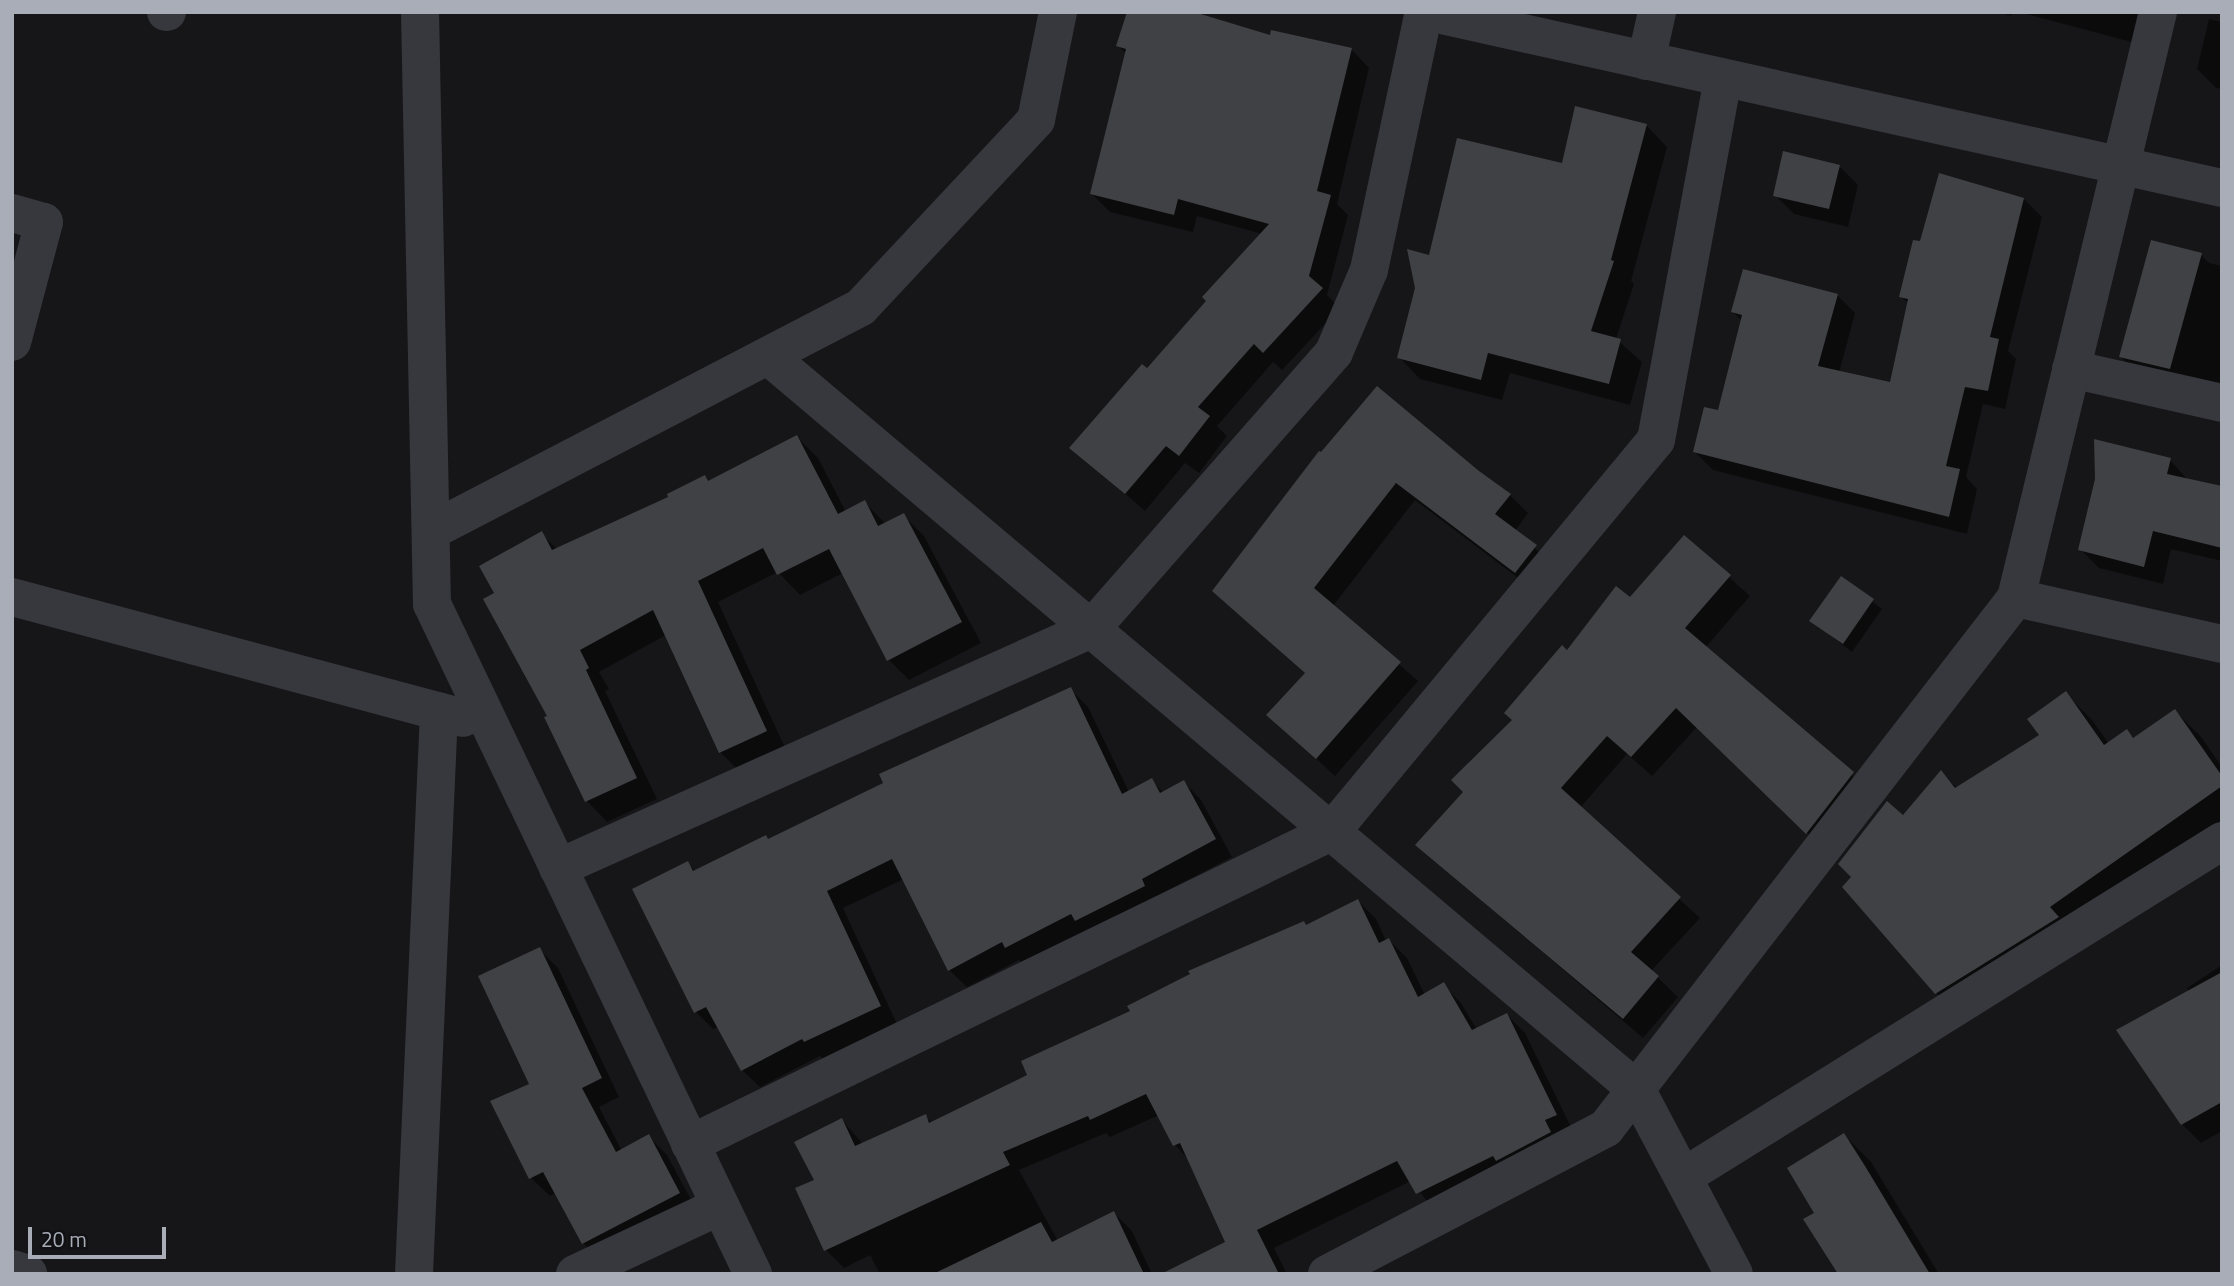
<!DOCTYPE html>
<style>
body{margin:0}
#map{position:relative;width:2234px;height:1286px;overflow:hidden;background:#161618;font-family:"Titillium Web",sans-serif}
div>[style]{position:absolute}
[style*='--x']{left:calc(var(--x)*1px);top:calc(var(--y)*1px);width:calc(var(--w)*1px);rotate:calc(var(--a)*1deg)}
.shadow>*{inset:0;background:#0007}
.building>*{inset:0;background:#404145}
.minor>*{height:38px;margin:-19px;padding:0 19px;transform-origin:19px;border-radius:19px;background:#37383d}
span{translate:-50% -50%;white-space:nowrap;text-align:center;line-height:1.15;-webkit-text-stroke:5px #111113;paint-order:stroke}
.frame{position:absolute;inset:0;border:14px solid #a8adb8;pointer-events:none}
.scale{position:absolute;left:28px;top:1227px;width:138px;height:32px;box-sizing:border-box;border:4px solid #a8adb8;border-top:0;padding-left:9px;font-size:21px;line-height:24px;white-space:nowrap;color:#a8adb8;-webkit-text-stroke:5px #111113;paint-order:stroke}
</style>
<div id="map">
<div class="shadow">
<div style="clip-path:polygon(1997px 12px,2012px 12px,2011px 16px)"></div>
<div style="clip-path:polygon(2019px 12px,2149px 12px,2139px 44px)"></div>
<div style="clip-path:polygon(2209px 19px,2222px 22px,2222px 89px,2216px 88px,2197px 69px)"></div>
<div style="clip-path:polygon(1271px 38px,1351px 49px,1369px 68px,1337px 204px,1348px 215px,1327px 295px,1340px 308px,1282px 370px,1273px 362px,1217px 426px,1227px 436px,1199px 473px,1185px 463px,1145px 511px,1072px 447px,1209px 301px,1262px 234px,1197px 216px,1193px 232px,1110px 212px,1092px 194px,1127px 54px,1118px 46px)"></div>
<div style="clip-path:polygon(1646px 125px,1667px 147px,1631px 281px,1634px 284px,1616px 339px,1642px 362px,1630px 405px,1510px 373px,1502px 400px,1420px 379px,1399px 357px,1430px 257px,1563px 165px)"></div>
<div style="clip-path:polygon(1839px 166px,1858px 185px,1848px 227px,1794px 214px,1775px 195px)"></div>
<div style="clip-path:polygon(2024px 199px,2042px 217px,2008px 351px,2016px 359px,2005px 409px,1983px 404px,1966px 477px,1977px 489px,1967px 534px,1713px 470px,1695px 452px,1719px 412px,1742px 321px,1733px 312px,1837px 295px,1855px 313px,1839px 373px,1892px 385px,1909px 304px,1901px 296px,1921px 244px)"></div>
<div style="clip-path:polygon(2201px 255px,2209px 263px,2222px 266px,2222px 393px,2138px 374px,2121px 357px)"></div>
<div style="clip-path:polygon(797px 437px,818px 458px,846px 512px,864px 502px,886px 524px,903px 515px,924px 536px,981px 643px,909px 680px,889px 660px,843px 573px,800px 595px,778px 572px,718px 602px,787px 752px,741px 773px,720px 752px,666px 635px,599px 672px,609px 689px,605px 691px,657px 799px,607px 822px,587px 801px,496px 594px,541px 534px,557px 549px,671px 497px,704px 477px,709px 482px)"></div>
<div style="clip-path:polygon(1319px 453px,1478px 472px,1510px 495px,1528px 513px,1515px 531px,1554px 565px,1534px 590px,1415px 500px,1333px 606px,1418px 681px,1335px 776px,1268px 715px,1306px 674px,1214px 591px)"></div>
<div style="clip-path:polygon(2170px 460px,2188px 480px,2222px 487px,2222px 561px,2171px 549px,2163px 584px,2099px 568px,2080px 549px)"></div>
<div style="clip-path:polygon(1684px 537px,1750px 596px,1705px 648px,1872px 793px,1827px 852px,1697px 727px,1652px 776px,1627px 754px,1580px 808px,1700px 918px,1651px 971px,1678px 997px,1643px 1038px,1417px 845px,1465px 792px,1514px 721px,1567px 652px,1630px 599px)"></div>
<div style="clip-path:polygon(1842px 578px,1882px 609px,1852px 652px,1812px 621px)"></div>
<div style="clip-path:polygon(1070px 689px,1088px 707px,1129px 792px,1151px 780px,1164px 793px,1184px 782px,1201px 800px,1232px 857px,1024px 965px,1019px 960px,967px 987px,949px 970px,904px 879px,843px 908px,897px 1024px,823px 1059px,820px 1056px,760px 1087px,742px 1070px,719px 1027px,713px 1029px,696px 1012px,688px 863px,696px 872px,769px 840px)"></div>
<div style="clip-path:polygon(2065px 693px,2092px 720px,2109px 744px,2127px 732px,2135px 739px,2175px 711px,2202px 738px,2222px 767px,2222px 832px,1964px 1020px,1937px 993px,1903px 817px,1941px 772px,1957px 788px,2041px 736px)"></div>
<div style="clip-path:polygon(1358px 901px,1376px 919px,1386px 941px,1389px 940px,1407px 958px,1425px 995px,1443px 985px,1461px 1003px,1477px 1030px,1507px 1015px,1525px 1033px,1574px 1133px,1435px 1211px,1411px 1181px,1274px 1248px,1287px 1274px,1217px 1274px,1227px 1242px,1189px 1160px,1175px 1145px,1159px 1115px,1110px 1137px,1106px 1133px,1019px 1170px,1058px 1241px,1114px 1213px,1132px 1231px,1152px 1274px,880px 1274px,870px 1255px,844px 1268px,826px 1250px,816px 1180px,842px 1120px,863px 1144px,925px 1116px,932px 1123px,1030px 1076px,1132px 1012px)"></div>
<div style="clip-path:polygon(539px 949px,558px 968px,619px 1097px,599px 1107px,622px 1151px,649px 1137px,667px 1155px,697px 1211px,602px 1261px,583px 1243px,556px 1193px,550px 1196px,531px 1178px,531px 1084px)"></div>
<div style="clip-path:polygon(2222px 965px,2222px 1131px,2201px 1143px,2182px 1124px,2189px 992px,2187px 988px)"></div>
<div style="clip-path:polygon(1844px 1135px,1871px 1162px,1939px 1274px,1834px 1274px,1838px 1271px,1816px 1213px)"></div>
</div>
<div class="building">
<div style="clip-path:polygon(1127px 12px,1194px 12px,1270px 35px,1271px 30px,1352px 48px,1317px 191px,1331px 195px,1309px 276px,1323px 288px,1263px 353px,1254px 344px,1198px 407px,1210px 416px,1179px 456px,1166px 446px,1125px 494px,1069px 448px,1142px 364px,1147px 368px,1206px 301px,1202px 297px,1269px 224px,1178px 199px,1174px 215px,1090px 194px,1126px 49px,1116px 46px)"></div>
<div style="clip-path:polygon(1575px 106px,1647px 124px,1611px 260px,1614px 261px,1591px 331px,1621px 339px,1609px 384px,1488px 353px,1481px 380px,1397px 358px,1415px 288px,1407px 249px,1429px 255px,1457px 138px,1562px 163px)"></div>
<div style="clip-path:polygon(1783px 151px,1840px 165px,1829px 209px,1773px 196px)"></div>
<div style="clip-path:polygon(1939px 173px,2024px 198px,1990px 337px,1999px 339px,1988px 391px,1965px 387px,1946px 466px,1960px 469px,1949px 517px,1693px 452px,1704px 407px,1718px 410px,1742px 315px,1731px 312px,1743px 269px,1838px 294px,1818px 366px,1890px 382px,1908px 299px,1899px 297px,1913px 240px,1920px 241px)"></div>
<div style="clip-path:polygon(2151px 240px,2202px 253px,2170px 369px,2119px 357px)"></div>
<div style="clip-path:polygon(1377px 386px,1479px 471px,1511px 494px,1495px 514px,1537px 545px,1515px 573px,1396px 483px,1314px 588px,1401px 662px,1316px 759px,1266px 715px,1305px 673px,1212px 591px,1319px 451px,1321px 452px)"></div>
<div style="clip-path:polygon(797px 435px,838px 514px,865px 500px,878px 526px,904px 513px,962px 622px,887px 661px,829px 549px,777px 575px,763px 548px,698px 581px,767px 731px,719px 753px,653px 610px,580px 650px,589px 668px,586px 670px,637px 778px,585px 802px,544px 717px,547px 716px,483px 599px,494px 593px,479px 566px,542px 531px,552px 550px,668px 497px,667px 494px,705px 475px,708px 481px)"></div>
<div style="clip-path:polygon(2094px 439px,2171px 458px,2167px 474px,2222px 486px,2222px 548px,2153px 531px,2144px 567px,2078px 550px,2095px 479px)"></div>
<div style="clip-path:polygon(1684px 535px,1731px 575px,1685px 628px,1854px 772px,1806px 834px,1676px 708px,1631px 757px,1607px 736px,1561px 788px,1681px 897px,1631px 952px,1659px 976px,1623px 1019px,1415px 845px,1463px 792px,1451px 780px,1512px 720px,1504px 713px,1562px 645px,1567px 650px,1616px 586px,1630px 597px)"></div>
<div style="clip-path:polygon(1841px 576px,1874px 599px,1843px 644px,1809px 621px)"></div>
<div style="clip-path:polygon(1071px 687px,1122px 794px,1152px 778px,1160px 793px,1184px 780px,1216px 839px,1142px 879px,1145px 886px,1075px 921px,1071px 914px,1005px 948px,1002px 942px,948px 971px,892px 859px,827px 891px,881px 1006px,804px 1042px,802px 1039px,741px 1071px,706px 1007px,694px 1013px,632px 889px,688px 861px,693px 871px,766px 835px,768px 839px,883px 783px,879px 774px)"></div>
<div style="clip-path:polygon(2066px 691px,2104px 745px,2127px 729px,2133px 738px,2175px 709px,2222px 776px,2222px 786px,2050px 907px,2059px 917px,1935px 994px,1842px 887px,1851px 877px,1838px 864px,1887px 801px,1903px 815px,1941px 770px,1955px 788px,2039px 735px,2027px 719px)"></div>
<div style="clip-path:polygon(1358px 899px,1379px 943px,1389px 938px,1418px 997px,1444px 982px,1472px 1030px,1507px 1013px,1557px 1115px,1545px 1120px,1551px 1132px,1496px 1161px,1493px 1156px,1416px 1194px,1397px 1161px,1257px 1230px,1279px 1274px,1161px 1274px,1225px 1242px,1180px 1143px,1173px 1146px,1146px 1094px,1090px 1120px,1088px 1116px,1003px 1152px,1010px 1165px,824px 1251px,795px 1188px,814px 1180px,794px 1142px,842px 1118px,855px 1146px,926px 1114px,929px 1123px,1027px 1075px,1021px 1061px,1130px 1011px,1127px 1006px,1190px 974px,1188px 971px,1304px 921px,1306px 925px)"></div>
<div style="clip-path:polygon(540px 947px,602px 1078px,582px 1088px,616px 1152px,649px 1134px,680px 1193px,582px 1244px,543px 1172px,529px 1179px,490px 1101px,529px 1084px,478px 976px)"></div>
<div style="clip-path:polygon(2222px 972px,2222px 1102px,2181px 1125px,2116px 1030px)"></div>
<div style="clip-path:polygon(1844px 1133px,1865px 1166px,1930px 1274px,1838px 1274px,1803px 1219px,1814px 1213px,1787px 1168px)"></div>
<div style="clip-path:polygon(1114px 1211px,1144px 1274px,933px 1274px,1041px 1222px,1052px 1242px)"></div>
</div>
<div class="minor">
<div style="--x:166;--y:12;--w:1;--a:0"></div>
<div style="--x:420;--y:12;--w:592;--a:88.84"></div>
<div style="--x:432;--y:604;--w:743;--a:64.4"></div>
<div style="--x:1428;--y:12;--w:813;--a:12.5"></div>
<div style="--x:1646;--y:61;--w:50;--a:-77.3"></div>
<div style="--x:12;--y:213;--w:33;--a:16"></div>
<div style="--x:44;--y:222;--w:124;--a:104.9"></div>
<div style="--x:768;--y:356;--w:1136;--a:40.18"></div>
<div style="--x:1636;--y:1089;--w:209;--a:62.1"></div>
<div style="--x:2071;--y:369;--w:155;--a:12.7"></div>
<div style="--x:431;--y:531;--w:485;--a:-27.5"></div>
<div style="--x:861;--y:307;--w:256;--a:-46.9"></div>
<div style="--x:1036;--y:120;--w:110;--a:-78.5"></div>
<div style="--x:12;--y:597;--w:467;--a:15"></div>
<div style="--x:2016;--y:598;--w:211;--a:12.6"></div>
<div style="--x:558;--y:868;--w:584;--a:-24.15"></div>
<div style="--x:1091;--y:629;--w:368;--a:-48.7"></div>
<div style="--x:1334;--y:352;--w:89;--a:-66.9"></div>
<div style="--x:1369;--y:270;--w:264;--a:-78"></div>
<div style="--x:690;--y:1144;--w:713;--a:-25.95"></div>
<div style="--x:1331;--y:832;--w:509;--a:-50.34"></div>
<div style="--x:1656;--y:440;--w:368;--a:-79.5"></div>
<div style="--x:1683;--y:1177;--w:635;--a:-31.94"></div>
<div style="--x:12;--y:1269;--w:17;--a:17"></div>
<div style="--x:414;--y:1274;--w:563;--a:-87.45"></div>
<div style="--x:575;--y:1274;--w:160;--a:-25.1"></div>
<div style="--x:1327;--y:1274;--w:315;--a:-27.6"></div>
<div style="--x:1606;--y:1128;--w:670;--a:-52.28"></div>
<div style="--x:2016;--y:598;--w:603;--a:-76.38"></div>
</div>
<div class="frame"></div>
<div class="scale">20 m</div>
</div>
